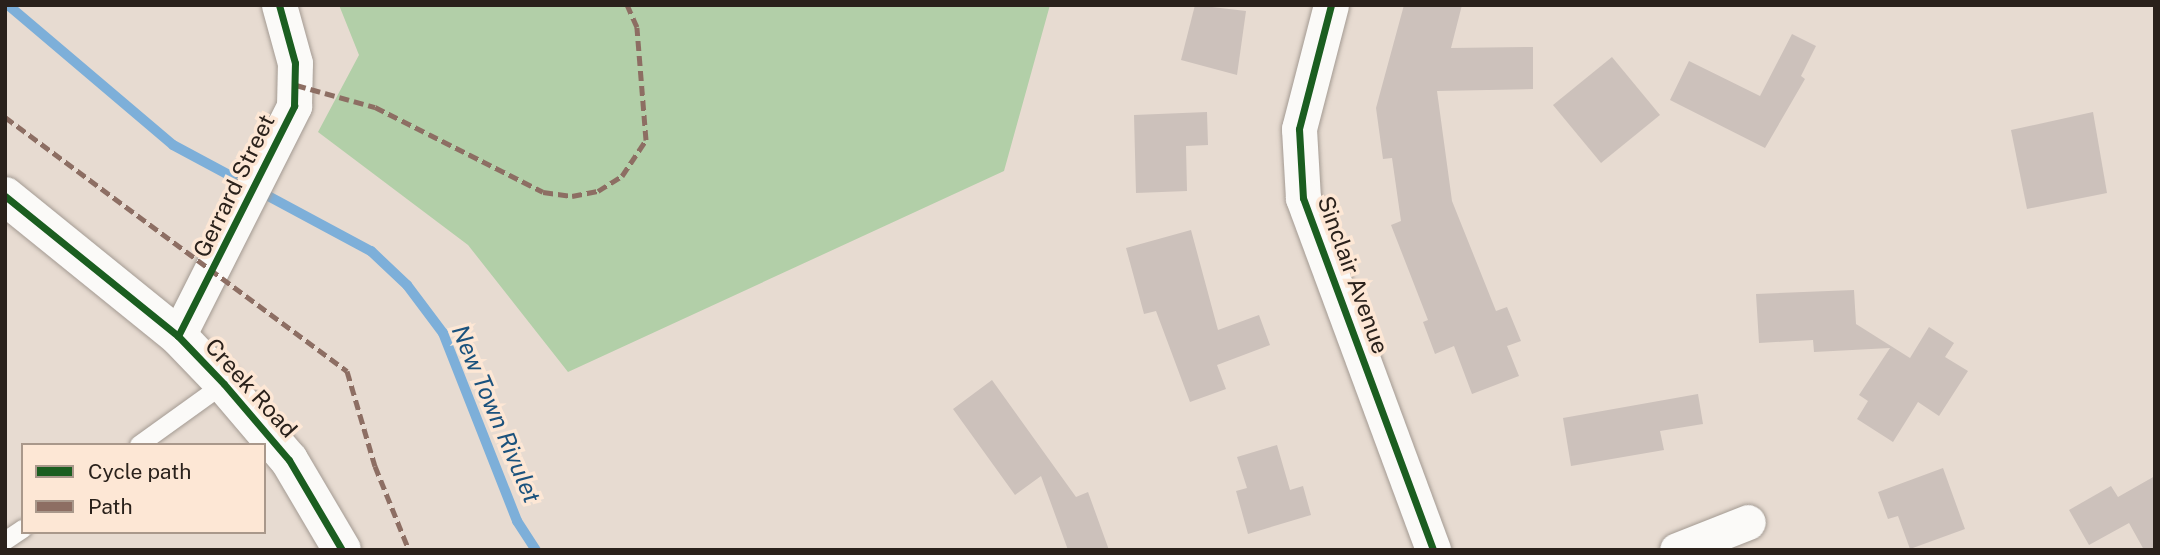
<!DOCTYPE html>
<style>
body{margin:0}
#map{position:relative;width:2160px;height:555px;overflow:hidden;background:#e7dbd1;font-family:"Public Sans",sans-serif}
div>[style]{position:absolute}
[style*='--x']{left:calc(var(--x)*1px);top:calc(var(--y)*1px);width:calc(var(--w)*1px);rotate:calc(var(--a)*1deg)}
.green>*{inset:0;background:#b2cfa8}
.stream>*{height:10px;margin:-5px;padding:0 5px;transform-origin:5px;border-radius:5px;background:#7dafd9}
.building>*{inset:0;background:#ccc1bb}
.roads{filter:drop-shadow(0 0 2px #a39a92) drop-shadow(0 0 2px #a39a92)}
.lane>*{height:18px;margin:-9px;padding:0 9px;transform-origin:9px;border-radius:9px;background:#fbfaf8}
.street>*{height:35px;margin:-17.5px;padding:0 17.5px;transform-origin:17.5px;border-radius:17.5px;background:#fbfaf8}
.secondary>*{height:38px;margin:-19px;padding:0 19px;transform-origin:19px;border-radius:19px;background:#fbfaf8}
.quiet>*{height:5px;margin-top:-2.5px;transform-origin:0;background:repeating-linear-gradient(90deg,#8d6e63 0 10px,transparent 0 15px)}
.cycleway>*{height:7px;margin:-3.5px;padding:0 3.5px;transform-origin:3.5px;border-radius:3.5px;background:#1b5e20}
span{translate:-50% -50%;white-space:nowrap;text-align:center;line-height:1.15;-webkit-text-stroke:7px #fde7d5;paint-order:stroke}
.street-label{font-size:23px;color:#2a211b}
.water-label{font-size:24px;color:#1b527d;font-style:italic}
.frame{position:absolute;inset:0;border:7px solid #2a211b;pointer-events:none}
.legend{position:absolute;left:21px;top:443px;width:245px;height:91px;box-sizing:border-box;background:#fde7d5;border:2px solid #a9988b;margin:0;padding:9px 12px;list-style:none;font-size:21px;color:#2a211b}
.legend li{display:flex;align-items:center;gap:14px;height:35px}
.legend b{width:35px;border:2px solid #a9988b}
</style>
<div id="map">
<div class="green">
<div style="clip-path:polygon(339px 5px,1050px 5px,1004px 171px,568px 372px,468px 245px,318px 132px,359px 55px)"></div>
</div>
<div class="stream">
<div style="--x:8;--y:5;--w:216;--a:40.3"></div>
<div style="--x:173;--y:145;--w:225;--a:28.2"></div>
<div style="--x:371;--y:251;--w:50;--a:43.4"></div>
<div style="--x:407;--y:285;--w:60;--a:53.1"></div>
<div style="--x:443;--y:333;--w:202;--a:68.5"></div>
<div style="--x:517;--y:521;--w:35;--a:57"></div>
</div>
<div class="building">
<div style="clip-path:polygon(1195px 5px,1246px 11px,1237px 75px,1181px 60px)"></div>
<div style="clip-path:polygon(1404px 5px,1462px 5px,1451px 48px,1533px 47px,1533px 89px,1437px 91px,1452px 201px,1496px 311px,1507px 307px,1521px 341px,1507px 346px,1519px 376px,1472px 394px,1454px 346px,1435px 354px,1423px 322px,1428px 320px,1391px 225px,1401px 221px,1392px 158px,1383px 159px,1376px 108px)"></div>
<div style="clip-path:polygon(1792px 34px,1816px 46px,1801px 76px,1805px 79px,1765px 148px,1670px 100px,1689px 61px,1760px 96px)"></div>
<div style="clip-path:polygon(1612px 57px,1660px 115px,1601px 163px,1553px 105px)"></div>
<div style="clip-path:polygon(1207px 112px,1208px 145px,1186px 146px,1187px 191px,1136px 193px,1134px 115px)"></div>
<div style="clip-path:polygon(2093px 112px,2107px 193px,2027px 209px,2011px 130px)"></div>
<div style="clip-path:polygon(1191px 230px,1218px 330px,1259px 315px,1270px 345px,1217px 365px,1226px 389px,1190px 402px,1156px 311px,1144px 314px,1126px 248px)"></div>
<div style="clip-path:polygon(1854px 290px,1856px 324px,1910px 358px,1929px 327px,1954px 343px,1945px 357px,1968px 371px,1939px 416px,1918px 402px,1893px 442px,1857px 419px,1868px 401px,1859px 395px,1890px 348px,1814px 352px,1813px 340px,1759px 343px,1756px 294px)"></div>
<div style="clip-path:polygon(992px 380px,1076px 497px,1088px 492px,1109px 550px,1068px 550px,1041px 476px,1015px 495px,953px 409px)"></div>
<div style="clip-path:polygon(1698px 394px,1703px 424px,1660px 431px,1664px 450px,1571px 466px,1563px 418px)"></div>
<div style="clip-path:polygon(1277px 445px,1290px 490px,1303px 486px,1311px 515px,1248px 534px,1236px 491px,1247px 488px,1237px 457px)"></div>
<div style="clip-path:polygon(1943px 468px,1965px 529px,1910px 549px,1898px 516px,1888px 519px,1878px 492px)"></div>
<div style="clip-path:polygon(2155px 476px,2155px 550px,2144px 550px,2129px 523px,2089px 545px,2069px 510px,2111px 486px,2118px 497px)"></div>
</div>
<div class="roads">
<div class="lane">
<div style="--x:139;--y:445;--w:105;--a:-35.7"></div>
<div style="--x:5;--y:541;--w:22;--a:-34"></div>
</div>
<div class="street">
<div style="--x:1331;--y:5;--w:128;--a:104.5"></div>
<div style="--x:1299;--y:129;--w:69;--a:86.7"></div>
<div style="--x:1303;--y:198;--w:375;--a:69.7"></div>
<div style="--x:178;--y:336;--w:258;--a:-63.2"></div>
<div style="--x:294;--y:106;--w:43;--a:-88.7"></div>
<div style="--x:295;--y:63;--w:60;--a:-105.4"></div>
<div style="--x:1677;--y:550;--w:76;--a:-21.5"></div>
</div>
<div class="secondary">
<div style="--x:5;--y:196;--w:223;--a:39"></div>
<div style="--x:178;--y:336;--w:66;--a:46.2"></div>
<div style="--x:224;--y:384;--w:100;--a:49.5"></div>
<div style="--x:289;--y:460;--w:104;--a:59.5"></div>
</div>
</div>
<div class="quiet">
<div style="--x:296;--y:85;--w:82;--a:15.6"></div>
<div style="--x:375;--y:107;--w:188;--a:26.8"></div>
<div style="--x:543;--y:192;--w:29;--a:8"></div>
<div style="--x:572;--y:196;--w:26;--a:-11"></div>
<div style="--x:598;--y:191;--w:28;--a:-32"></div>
<div style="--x:622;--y:176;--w:43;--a:-56.3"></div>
<div style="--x:646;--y:140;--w:113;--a:-94.6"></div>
<div style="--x:637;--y:27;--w:24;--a:-114"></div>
<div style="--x:5;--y:117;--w:426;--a:36.6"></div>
<div style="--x:347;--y:371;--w:99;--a:73.6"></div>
<div style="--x:375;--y:466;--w:91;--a:68"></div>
</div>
<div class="cycleway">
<div style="--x:1331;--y:5;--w:128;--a:104.5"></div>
<div style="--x:1299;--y:129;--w:69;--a:86.7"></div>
<div style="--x:1303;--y:198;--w:375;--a:69.7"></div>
<div style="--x:5;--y:196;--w:223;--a:39"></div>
<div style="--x:178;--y:336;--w:66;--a:46.2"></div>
<div style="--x:224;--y:384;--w:100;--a:49.5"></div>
<div style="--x:289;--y:460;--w:104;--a:59.5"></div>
<div style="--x:178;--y:336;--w:258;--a:-63.2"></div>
<div style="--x:294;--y:106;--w:43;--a:-88.7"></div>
<div style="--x:295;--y:63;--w:60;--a:-105.4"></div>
</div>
<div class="street-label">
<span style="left:234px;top:186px;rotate:-64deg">Gerrard Street</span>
<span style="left:1353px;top:275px;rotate:70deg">Sinclair Avenue</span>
<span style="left:251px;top:388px;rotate:48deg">Creek Road</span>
</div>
<div class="water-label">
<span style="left:496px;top:414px;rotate:67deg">New Town Rivulet</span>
</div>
<div class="frame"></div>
<ul class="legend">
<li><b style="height:9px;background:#1b5e20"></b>Cycle path</li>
<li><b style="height:9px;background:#8d6e63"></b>Path</li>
</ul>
</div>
